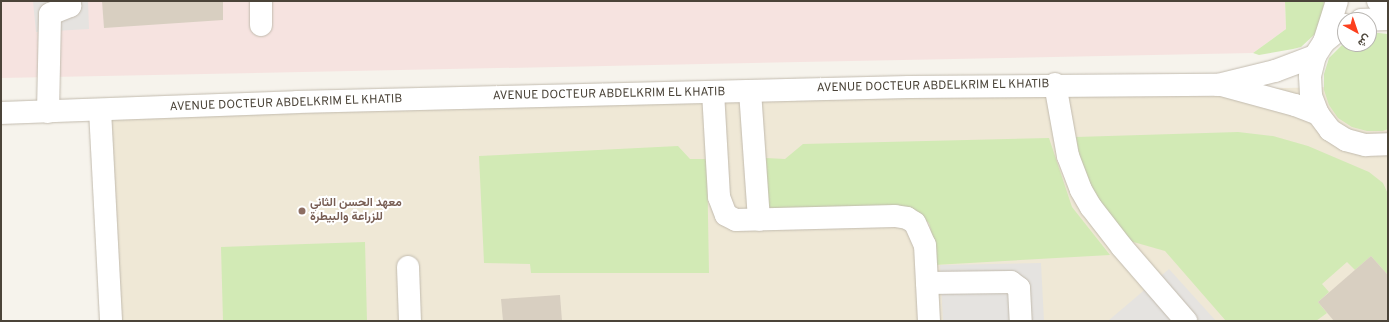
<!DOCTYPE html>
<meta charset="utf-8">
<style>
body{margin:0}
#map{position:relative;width:1389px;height:322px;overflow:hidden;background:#f6f3ec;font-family:Overpass,Vazirmatn,sans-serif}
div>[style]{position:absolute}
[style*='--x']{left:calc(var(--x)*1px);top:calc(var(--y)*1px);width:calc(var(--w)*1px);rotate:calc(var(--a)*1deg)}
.education>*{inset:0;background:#efe8d6}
.medical>*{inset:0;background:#f6e3e0}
.green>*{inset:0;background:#d2eab5}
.parking>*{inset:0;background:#e5e3e0}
.building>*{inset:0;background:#d8cfc1}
.roads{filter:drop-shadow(0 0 1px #c2bbae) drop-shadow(0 0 1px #c2bbae)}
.minor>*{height:22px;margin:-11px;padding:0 11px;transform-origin:11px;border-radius:11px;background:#fff}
.dots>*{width:11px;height:11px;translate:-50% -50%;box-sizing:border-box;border:2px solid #fff;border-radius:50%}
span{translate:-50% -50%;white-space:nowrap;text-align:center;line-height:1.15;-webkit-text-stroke:4px #fff;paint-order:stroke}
.street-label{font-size:12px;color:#4b4439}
.education-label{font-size:12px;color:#785e54;font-weight:700}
.left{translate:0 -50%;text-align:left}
.frame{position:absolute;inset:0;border:2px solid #4b4439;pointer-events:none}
.north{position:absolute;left:1337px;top:12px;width:40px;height:40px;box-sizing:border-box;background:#fff;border:1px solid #b7b4b0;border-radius:50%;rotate:140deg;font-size:11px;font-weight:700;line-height:16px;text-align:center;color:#4b4439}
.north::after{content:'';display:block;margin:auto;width:14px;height:18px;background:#fc3f1d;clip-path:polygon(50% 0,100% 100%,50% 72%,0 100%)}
</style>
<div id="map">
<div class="education">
<div style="clip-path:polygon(1388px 86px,1388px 321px,113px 321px,100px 110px)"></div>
</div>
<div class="medical">
<div style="clip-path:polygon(1px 1px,1285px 1px,1286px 29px,1253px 53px,1px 78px)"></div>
</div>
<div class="green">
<div style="clip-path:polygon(1285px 1px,1324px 1px,1323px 16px,1316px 33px,1301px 47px,1293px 49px,1259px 55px,1253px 53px,1286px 29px)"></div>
<div style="clip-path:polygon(1369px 32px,1388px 34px,1388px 129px,1383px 131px,1367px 131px,1352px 127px,1338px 118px,1329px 105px,1324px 90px,1324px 74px,1329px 58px,1345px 42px,1345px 44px,1369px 44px)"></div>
<div style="clip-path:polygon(1238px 132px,1273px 136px,1308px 146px,1369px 172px,1383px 183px,1388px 194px,1388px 275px,1371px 256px,1355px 270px,1347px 262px,1322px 284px,1329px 292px,1318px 302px,1327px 313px,1316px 321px,1226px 321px,1165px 251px,1130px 241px,1084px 182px,1076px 137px)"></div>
<div style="clip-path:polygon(1049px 138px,1072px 207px,1110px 255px,934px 265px,931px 231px,929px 223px,921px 217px,772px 211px,768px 204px,766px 158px,785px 159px,803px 144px)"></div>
<div style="clip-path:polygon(678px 146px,690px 159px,707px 159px,709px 273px,531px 273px,530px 264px,484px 263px,479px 156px)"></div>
<div style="clip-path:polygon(365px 242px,367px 321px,223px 321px,221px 247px)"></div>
</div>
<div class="parking">
<div style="clip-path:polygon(33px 1px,88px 1px,89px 29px,36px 32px)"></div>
<div style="clip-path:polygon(1041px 263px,1044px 321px,943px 321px,940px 265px)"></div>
<div style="clip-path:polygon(1169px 269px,1216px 321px,1108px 321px)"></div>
</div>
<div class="building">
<div style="clip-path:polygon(102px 1px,223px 1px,223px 20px,104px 28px)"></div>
<div style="clip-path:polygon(1371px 256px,1388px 275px,1388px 321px,1334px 321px,1318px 302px)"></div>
<div style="clip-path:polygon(560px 295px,562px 321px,503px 321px,501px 299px)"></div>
</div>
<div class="roads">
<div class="minor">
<div style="--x:1378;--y:1;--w:16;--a:50"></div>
<div style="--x:1361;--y:20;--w:27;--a:-2"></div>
<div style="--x:261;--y:25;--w:24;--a:-90"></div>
<div style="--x:1345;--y:25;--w:27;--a:141"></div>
<div style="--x:1324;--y:42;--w:17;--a:123"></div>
<div style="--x:1315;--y:56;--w:21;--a:104"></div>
<div style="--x:1310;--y:76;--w:20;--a:87"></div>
<div style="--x:1311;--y:96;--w:19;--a:69"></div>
<div style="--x:1318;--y:114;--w:20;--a:53"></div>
<div style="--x:1330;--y:130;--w:19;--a:32"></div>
<div style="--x:1346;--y:140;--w:20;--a:15"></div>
<div style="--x:1365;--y:145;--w:23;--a:-2"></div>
<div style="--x:1324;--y:42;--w:43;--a:-72.4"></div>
<div style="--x:1055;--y:84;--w:73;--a:79.8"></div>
<div style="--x:1068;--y:156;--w:36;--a:69"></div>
<div style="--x:1081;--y:190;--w:20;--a:60"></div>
<div style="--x:1091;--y:207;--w:51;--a:52.2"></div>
<div style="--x:1122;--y:247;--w:98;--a:49.1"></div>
<div style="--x:1221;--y:85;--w:77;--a:15.1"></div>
<div style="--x:1295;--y:105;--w:25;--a:21"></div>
<div style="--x:750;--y:91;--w:129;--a:86"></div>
<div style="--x:713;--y:92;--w:105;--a:86.7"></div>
<div style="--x:719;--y:197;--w:19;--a:69"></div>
<div style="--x:726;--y:215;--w:11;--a:27"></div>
<div style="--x:736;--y:220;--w:159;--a:-1.4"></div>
<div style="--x:895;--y:216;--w:12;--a:9"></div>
<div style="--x:907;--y:218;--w:9;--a:32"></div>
<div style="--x:915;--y:223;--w:24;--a:66"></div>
<div style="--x:925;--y:245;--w:76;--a:87"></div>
<div style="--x:100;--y:110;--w:211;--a:87"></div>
<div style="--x:48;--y:112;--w:98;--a:-88.8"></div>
<div style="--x:50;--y:14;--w:22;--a:-22"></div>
<div style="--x:70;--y:6;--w:5;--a:-101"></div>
<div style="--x:1;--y:113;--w:296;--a:-2.1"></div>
<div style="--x:297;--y:102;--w:612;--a:-1.4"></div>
<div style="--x:909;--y:87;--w:309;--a:-0.4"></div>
<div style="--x:1218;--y:85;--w:59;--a:-13.8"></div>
<div style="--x:1275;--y:71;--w:43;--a:-20.6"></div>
<div style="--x:408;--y:267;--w:54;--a:87.9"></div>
<div style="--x:927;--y:283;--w:84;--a:-0.7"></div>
<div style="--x:1011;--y:282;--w:10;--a:37"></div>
<div style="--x:1019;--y:288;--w:33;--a:87"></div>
</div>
</div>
<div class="dots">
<div style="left:302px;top:211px;background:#8d6e63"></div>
</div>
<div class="street-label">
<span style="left:933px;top:87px;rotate:-1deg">AVENUE DOCTEUR ABDELKRIM EL KHATIB</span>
<span style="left:609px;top:95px;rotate:-1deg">AVENUE DOCTEUR ABDELKRIM EL KHATIB</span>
<span style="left:286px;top:104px;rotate:-2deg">AVENUE DOCTEUR ABDELKRIM EL KHATIB</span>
</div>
<div class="education-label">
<span class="left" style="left:310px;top:211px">معهد الحسن الثاني<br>للزراعة والبيطرة</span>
</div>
<div class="frame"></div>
<div class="north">ش</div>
</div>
